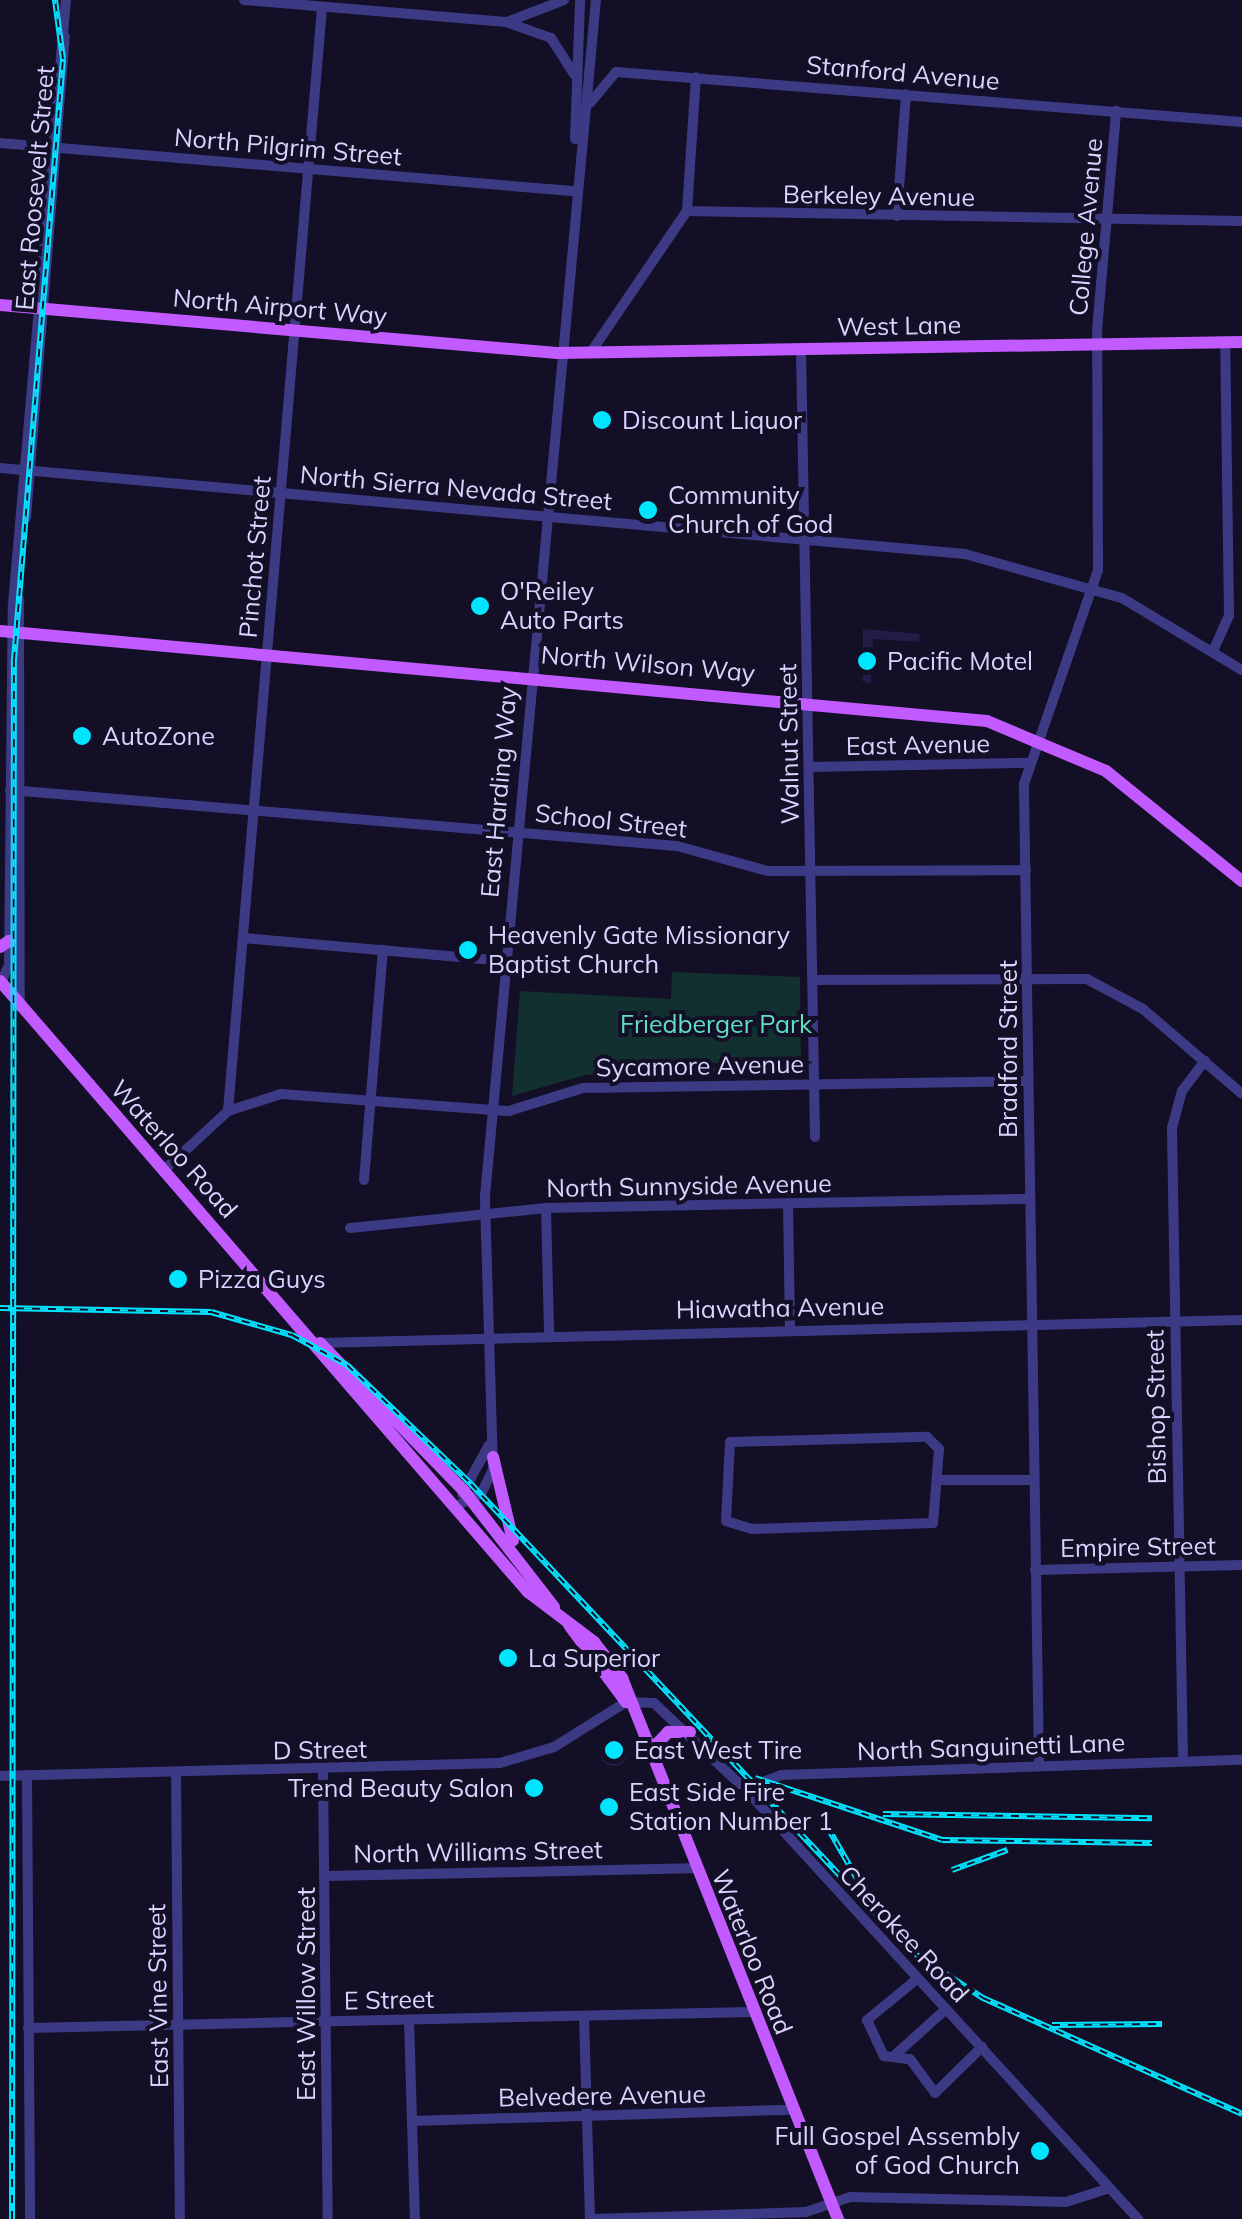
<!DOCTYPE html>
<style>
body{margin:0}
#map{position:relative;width:1242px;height:2219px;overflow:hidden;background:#130f26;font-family:Mulish,sans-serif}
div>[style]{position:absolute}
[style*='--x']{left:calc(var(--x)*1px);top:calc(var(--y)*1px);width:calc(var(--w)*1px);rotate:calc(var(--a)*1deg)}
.green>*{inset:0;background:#12302f}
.building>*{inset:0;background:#241b47}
.round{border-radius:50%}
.minor>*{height:10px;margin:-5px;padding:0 5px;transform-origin:5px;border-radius:5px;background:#3d3a85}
.major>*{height:12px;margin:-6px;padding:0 6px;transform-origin:6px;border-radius:6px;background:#c25bff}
.rail>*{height:6px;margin-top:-3px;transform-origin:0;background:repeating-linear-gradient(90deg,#130f26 0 8px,#00e5ff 0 16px);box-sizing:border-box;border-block:2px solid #00e5ff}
.dots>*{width:28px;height:28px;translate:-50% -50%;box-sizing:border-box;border:5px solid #130f26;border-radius:50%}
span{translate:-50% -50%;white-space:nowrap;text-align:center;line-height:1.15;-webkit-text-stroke:8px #130f26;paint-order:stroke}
.street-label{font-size:25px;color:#d9d4ff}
.poi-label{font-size:25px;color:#d9d4ff}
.left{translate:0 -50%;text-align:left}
.right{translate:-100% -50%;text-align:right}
.park-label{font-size:25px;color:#5fe0c0}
</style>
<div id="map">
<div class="green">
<div style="clip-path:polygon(672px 972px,800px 977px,801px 1072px,585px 1075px,512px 1096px,520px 991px,671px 999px)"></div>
</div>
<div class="building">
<div style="clip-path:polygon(863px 629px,920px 634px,919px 642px,873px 639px,871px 683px,863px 682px)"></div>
<div class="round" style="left:600px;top:1738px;width:28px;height:28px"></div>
</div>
<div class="minor">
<div style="--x:244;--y:0;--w:263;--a:4.8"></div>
<div style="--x:506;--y:22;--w:48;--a:19.6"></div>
<div style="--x:551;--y:38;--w:43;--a:57.4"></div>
<div style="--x:507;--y:22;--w:61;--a:-21.1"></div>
<div style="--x:590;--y:103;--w:40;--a:-50"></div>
<div style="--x:616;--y:72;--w:628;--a:4.57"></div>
<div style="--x:575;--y:139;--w:139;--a:-87.9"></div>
<div style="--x:0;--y:143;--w:574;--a:4.8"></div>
<div style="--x:687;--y:211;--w:555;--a:1.03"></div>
<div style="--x:687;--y:211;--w:134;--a:-86.2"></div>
<div style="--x:897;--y:216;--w:122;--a:-85.8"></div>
<div style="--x:801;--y:350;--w:787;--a:88.98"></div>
<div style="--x:591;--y:352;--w:171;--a:-55.8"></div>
<div style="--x:0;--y:468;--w:969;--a:5.09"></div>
<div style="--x:965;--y:554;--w:163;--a:15.7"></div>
<div style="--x:1122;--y:598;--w:140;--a:31"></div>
<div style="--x:26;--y:518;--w:483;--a:-85.4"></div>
<div style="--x:19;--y:599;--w:408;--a:89.9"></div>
<div style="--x:1214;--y:649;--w:36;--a:-66"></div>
<div style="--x:1229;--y:616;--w:274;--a:-90.8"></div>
<div style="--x:810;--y:767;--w:216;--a:-1.1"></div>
<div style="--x:10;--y:790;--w:669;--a:4.8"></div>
<div style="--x:677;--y:846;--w:94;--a:15.4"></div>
<div style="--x:768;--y:871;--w:258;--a:-0.2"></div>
<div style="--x:243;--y:938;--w:263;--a:5"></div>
<div style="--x:813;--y:980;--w:274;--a:-0.2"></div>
<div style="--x:1087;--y:979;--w:64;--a:28.2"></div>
<div style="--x:1143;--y:1009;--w:130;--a:40.6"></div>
<div style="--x:0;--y:985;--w:22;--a:-66"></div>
<div style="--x:9;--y:965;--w:361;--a:-89.4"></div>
<div style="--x:13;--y:604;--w:606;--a:-84.99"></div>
<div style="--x:228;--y:1111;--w:1108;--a:-85.13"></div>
<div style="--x:163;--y:1171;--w:88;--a:-42.7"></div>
<div style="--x:228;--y:1111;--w:56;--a:-17.8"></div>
<div style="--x:281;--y:1094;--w:229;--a:4.3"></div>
<div style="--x:509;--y:1111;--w:77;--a:-17.3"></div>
<div style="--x:583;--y:1088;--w:445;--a:-0.9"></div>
<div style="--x:364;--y:1180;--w:231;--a:-85.3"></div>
<div style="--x:788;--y:1203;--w:125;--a:89.1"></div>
<div style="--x:546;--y:1208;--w:125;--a:88.6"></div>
<div style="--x:350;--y:1228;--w:197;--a:-5.8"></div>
<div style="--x:546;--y:1208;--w:484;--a:-1.1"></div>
<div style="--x:319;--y:1343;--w:923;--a:-1.43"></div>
<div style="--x:927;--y:1437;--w:17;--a:45"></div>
<div style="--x:939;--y:1449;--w:74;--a:94.6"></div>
<div style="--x:933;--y:1523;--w:181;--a:178.1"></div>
<div style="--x:752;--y:1529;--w:27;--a:-163"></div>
<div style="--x:726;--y:1521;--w:79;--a:-87.1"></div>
<div style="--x:730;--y:1442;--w:197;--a:-1.5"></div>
<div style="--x:940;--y:1480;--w:94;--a:0"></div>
<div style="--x:462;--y:1494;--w:56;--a:-61.1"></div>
<div style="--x:454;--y:1507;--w:30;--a:-26"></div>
<div style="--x:481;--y:1494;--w:28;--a:-64"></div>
<div style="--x:493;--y:1469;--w:273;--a:-91.7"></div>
<div style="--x:485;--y:1196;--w:1201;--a:-84.7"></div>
<div style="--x:1035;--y:1570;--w:207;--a:-1.4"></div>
<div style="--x:1183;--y:1761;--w:633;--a:-91"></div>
<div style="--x:1172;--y:1128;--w:38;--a:-75"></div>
<div style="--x:1182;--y:1091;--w:38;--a:-53"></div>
<div style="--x:1039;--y:1766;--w:982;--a:-90.88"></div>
<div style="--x:1024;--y:784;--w:226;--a:-70.9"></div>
<div style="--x:1098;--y:570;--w:240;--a:-90.2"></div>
<div style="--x:1097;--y:330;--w:220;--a:-85"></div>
<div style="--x:323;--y:1770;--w:449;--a:89.4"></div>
<div style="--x:176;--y:1773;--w:446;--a:89.5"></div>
<div style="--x:27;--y:1775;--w:444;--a:89.6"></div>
<div style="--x:0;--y:1776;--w:500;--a:-1.49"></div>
<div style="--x:500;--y:1763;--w:56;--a:-16.5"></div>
<div style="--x:554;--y:1747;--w:85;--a:-32"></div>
<div style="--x:626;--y:1702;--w:28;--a:2"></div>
<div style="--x:654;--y:1703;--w:125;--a:43.4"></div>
<div style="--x:745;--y:1789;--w:583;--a:47.57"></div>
<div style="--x:745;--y:1789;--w:39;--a:-21"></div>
<div style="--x:781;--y:1775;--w:461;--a:-1.9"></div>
<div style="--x:325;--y:1876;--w:367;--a:-1.2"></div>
<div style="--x:917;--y:1979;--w:65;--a:140.6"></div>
<div style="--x:867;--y:2020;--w:40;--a:65"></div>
<div style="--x:884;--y:2056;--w:26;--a:7"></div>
<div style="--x:910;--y:2059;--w:42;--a:53.7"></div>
<div style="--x:935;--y:2093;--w:66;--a:-44.4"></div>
<div style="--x:584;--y:2017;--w:202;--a:88.3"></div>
<div style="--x:409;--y:2020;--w:199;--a:88.3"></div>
<div style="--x:28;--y:2028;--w:724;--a:-1.27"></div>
<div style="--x:895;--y:2055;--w:69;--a:-42"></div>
<div style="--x:412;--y:2121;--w:381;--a:-1.7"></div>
<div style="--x:595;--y:2219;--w:211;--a:-1.9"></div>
<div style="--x:806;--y:2212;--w:46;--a:-18.8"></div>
<div style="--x:850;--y:2197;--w:216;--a:1.3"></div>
<div style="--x:1066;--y:2202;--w:46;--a:-17.7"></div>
</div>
<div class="major">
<div style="--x:0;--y:305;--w:559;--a:4.93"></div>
<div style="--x:557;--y:353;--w:685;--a:-0.92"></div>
<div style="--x:0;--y:631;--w:991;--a:5.21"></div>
<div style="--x:987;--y:721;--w:129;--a:22.8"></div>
<div style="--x:1106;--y:771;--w:175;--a:39"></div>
<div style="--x:0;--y:947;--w:11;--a:-34"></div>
<div style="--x:0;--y:981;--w:808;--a:49.17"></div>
<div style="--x:528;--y:1592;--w:83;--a:37.1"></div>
<div style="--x:594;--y:1642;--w:46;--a:52.1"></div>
<div style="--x:622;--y:1678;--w:583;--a:68.24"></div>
<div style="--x:320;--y:1343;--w:206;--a:45.8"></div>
<div style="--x:464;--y:1491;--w:147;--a:52.2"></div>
<div style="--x:493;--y:1457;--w:86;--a:76.6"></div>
<div style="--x:569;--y:1625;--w:96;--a:53.5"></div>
<div style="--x:649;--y:1752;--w:28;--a:-46"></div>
<div style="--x:668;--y:1732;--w:22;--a:0"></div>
</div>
<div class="rail">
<div style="--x:0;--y:1308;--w:211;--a:1.1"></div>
<div style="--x:211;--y:1312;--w:84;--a:15.9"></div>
<div style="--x:292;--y:1335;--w:63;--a:28.6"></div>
<div style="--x:347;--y:1365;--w:172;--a:43.8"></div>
<div style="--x:471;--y:1484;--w:643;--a:46.7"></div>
<div style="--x:912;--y:1952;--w:85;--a:32.9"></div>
<div style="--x:983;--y:1998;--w:284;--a:24.1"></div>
<div style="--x:755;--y:1778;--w:197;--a:18.3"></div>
<div style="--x:942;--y:1840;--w:210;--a:0.8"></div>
<div style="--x:820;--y:1814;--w:95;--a:60.2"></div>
<div style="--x:883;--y:1814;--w:269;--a:0.9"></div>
<div style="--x:952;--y:1870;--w:59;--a:-20"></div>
<div style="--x:1052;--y:2025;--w:110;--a:-0.5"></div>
<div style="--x:12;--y:2219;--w:1559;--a:-89.93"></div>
<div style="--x:14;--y:660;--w:603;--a:-85.34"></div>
<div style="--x:63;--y:59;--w:60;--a:-97.7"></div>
</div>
<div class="dots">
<div style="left:602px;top:420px;background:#00e5ff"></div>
<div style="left:648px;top:510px;background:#00e5ff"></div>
<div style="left:480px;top:606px;background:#00e5ff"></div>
<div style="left:867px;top:661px;background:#00e5ff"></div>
<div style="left:82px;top:736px;background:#00e5ff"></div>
<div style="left:468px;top:950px;background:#00e5ff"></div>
<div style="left:178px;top:1279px;background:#00e5ff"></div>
<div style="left:508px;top:1658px;background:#00e5ff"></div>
<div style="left:614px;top:1750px;background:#00e5ff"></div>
<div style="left:534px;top:1788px;background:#00e5ff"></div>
<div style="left:609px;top:1807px;background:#00e5ff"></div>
<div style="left:1040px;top:2151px;background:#00e5ff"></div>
</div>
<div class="street-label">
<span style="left:903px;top:73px;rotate:5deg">Stanford Avenue</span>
<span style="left:288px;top:147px;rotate:5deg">North Pilgrim Street</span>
<span style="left:35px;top:188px;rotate:-85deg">East Roosevelt Street</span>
<span style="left:879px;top:196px;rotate:1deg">Berkeley Avenue</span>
<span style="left:1086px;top:227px;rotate:-85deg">College Avenue</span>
<span style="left:280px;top:307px;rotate:5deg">North Airport Way</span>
<span style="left:899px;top:326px;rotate:-1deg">West Lane</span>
<span style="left:456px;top:488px;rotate:5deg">North Sierra Nevada Street</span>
<span style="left:255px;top:557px;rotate:-85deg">Pinchot Street</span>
<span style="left:648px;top:664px;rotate:5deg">North Wilson Way</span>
<span style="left:789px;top:744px;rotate:-91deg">Walnut Street</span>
<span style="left:918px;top:745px;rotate:-1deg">East Avenue</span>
<span style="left:499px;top:792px;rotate:-85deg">East Harding Way</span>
<span style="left:611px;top:821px;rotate:6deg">School Street</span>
<span style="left:1008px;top:1049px;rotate:-90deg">Bradford Street</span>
<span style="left:700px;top:1066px;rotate:-1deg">Sycamore Avenue</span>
<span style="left:174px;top:1149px;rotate:48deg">Waterloo Road</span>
<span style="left:689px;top:1186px;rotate:-1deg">North Sunnyside Avenue</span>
<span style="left:780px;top:1308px;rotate:-1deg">Hiawatha Avenue</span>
<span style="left:1156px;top:1407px;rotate:-91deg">Bishop Street</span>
<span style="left:1138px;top:1547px;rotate:-1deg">Empire Street</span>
<span style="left:991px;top:1747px;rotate:-2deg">North Sanguinetti Lane</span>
<span style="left:320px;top:1750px;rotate:-1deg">D Street</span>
<span style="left:478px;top:1852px;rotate:-1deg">North Williams Street</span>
<span style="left:904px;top:1934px;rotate:47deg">Cherokee Road</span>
<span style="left:752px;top:1952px;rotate:68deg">Waterloo Road</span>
<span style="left:306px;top:1994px;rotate:-90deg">East Willow Street</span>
<span style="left:158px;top:1996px;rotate:-91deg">East Vine Street</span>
<span style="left:389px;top:2000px;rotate:-1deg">E Street</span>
<span style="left:602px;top:2096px;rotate:-1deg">Belvedere Avenue</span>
</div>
<div class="poi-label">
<span class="left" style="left:622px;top:420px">Discount Liquor</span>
<span class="left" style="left:668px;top:510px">Community<br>Church of God</span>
<span class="left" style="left:500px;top:606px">O'Reiley<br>Auto Parts</span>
<span class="left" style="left:887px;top:661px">Pacific Motel</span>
<span class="left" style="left:102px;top:736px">AutoZone</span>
<span class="left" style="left:488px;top:950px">Heavenly Gate Missionary<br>Baptist Church</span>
<span class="left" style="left:198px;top:1279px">Pizza Guys</span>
<span class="left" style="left:528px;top:1658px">La Superior</span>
<span class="left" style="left:634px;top:1750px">East West Tire</span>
<span class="right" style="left:514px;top:1788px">Trend Beauty Salon</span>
<span class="left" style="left:629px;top:1807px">East Side Fire<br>Station Number 1</span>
<span class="right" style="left:1020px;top:2151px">Full Gospel Assembly<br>of God Church</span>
</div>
<div class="park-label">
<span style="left:716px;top:1024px">Friedberger Park</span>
</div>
</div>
